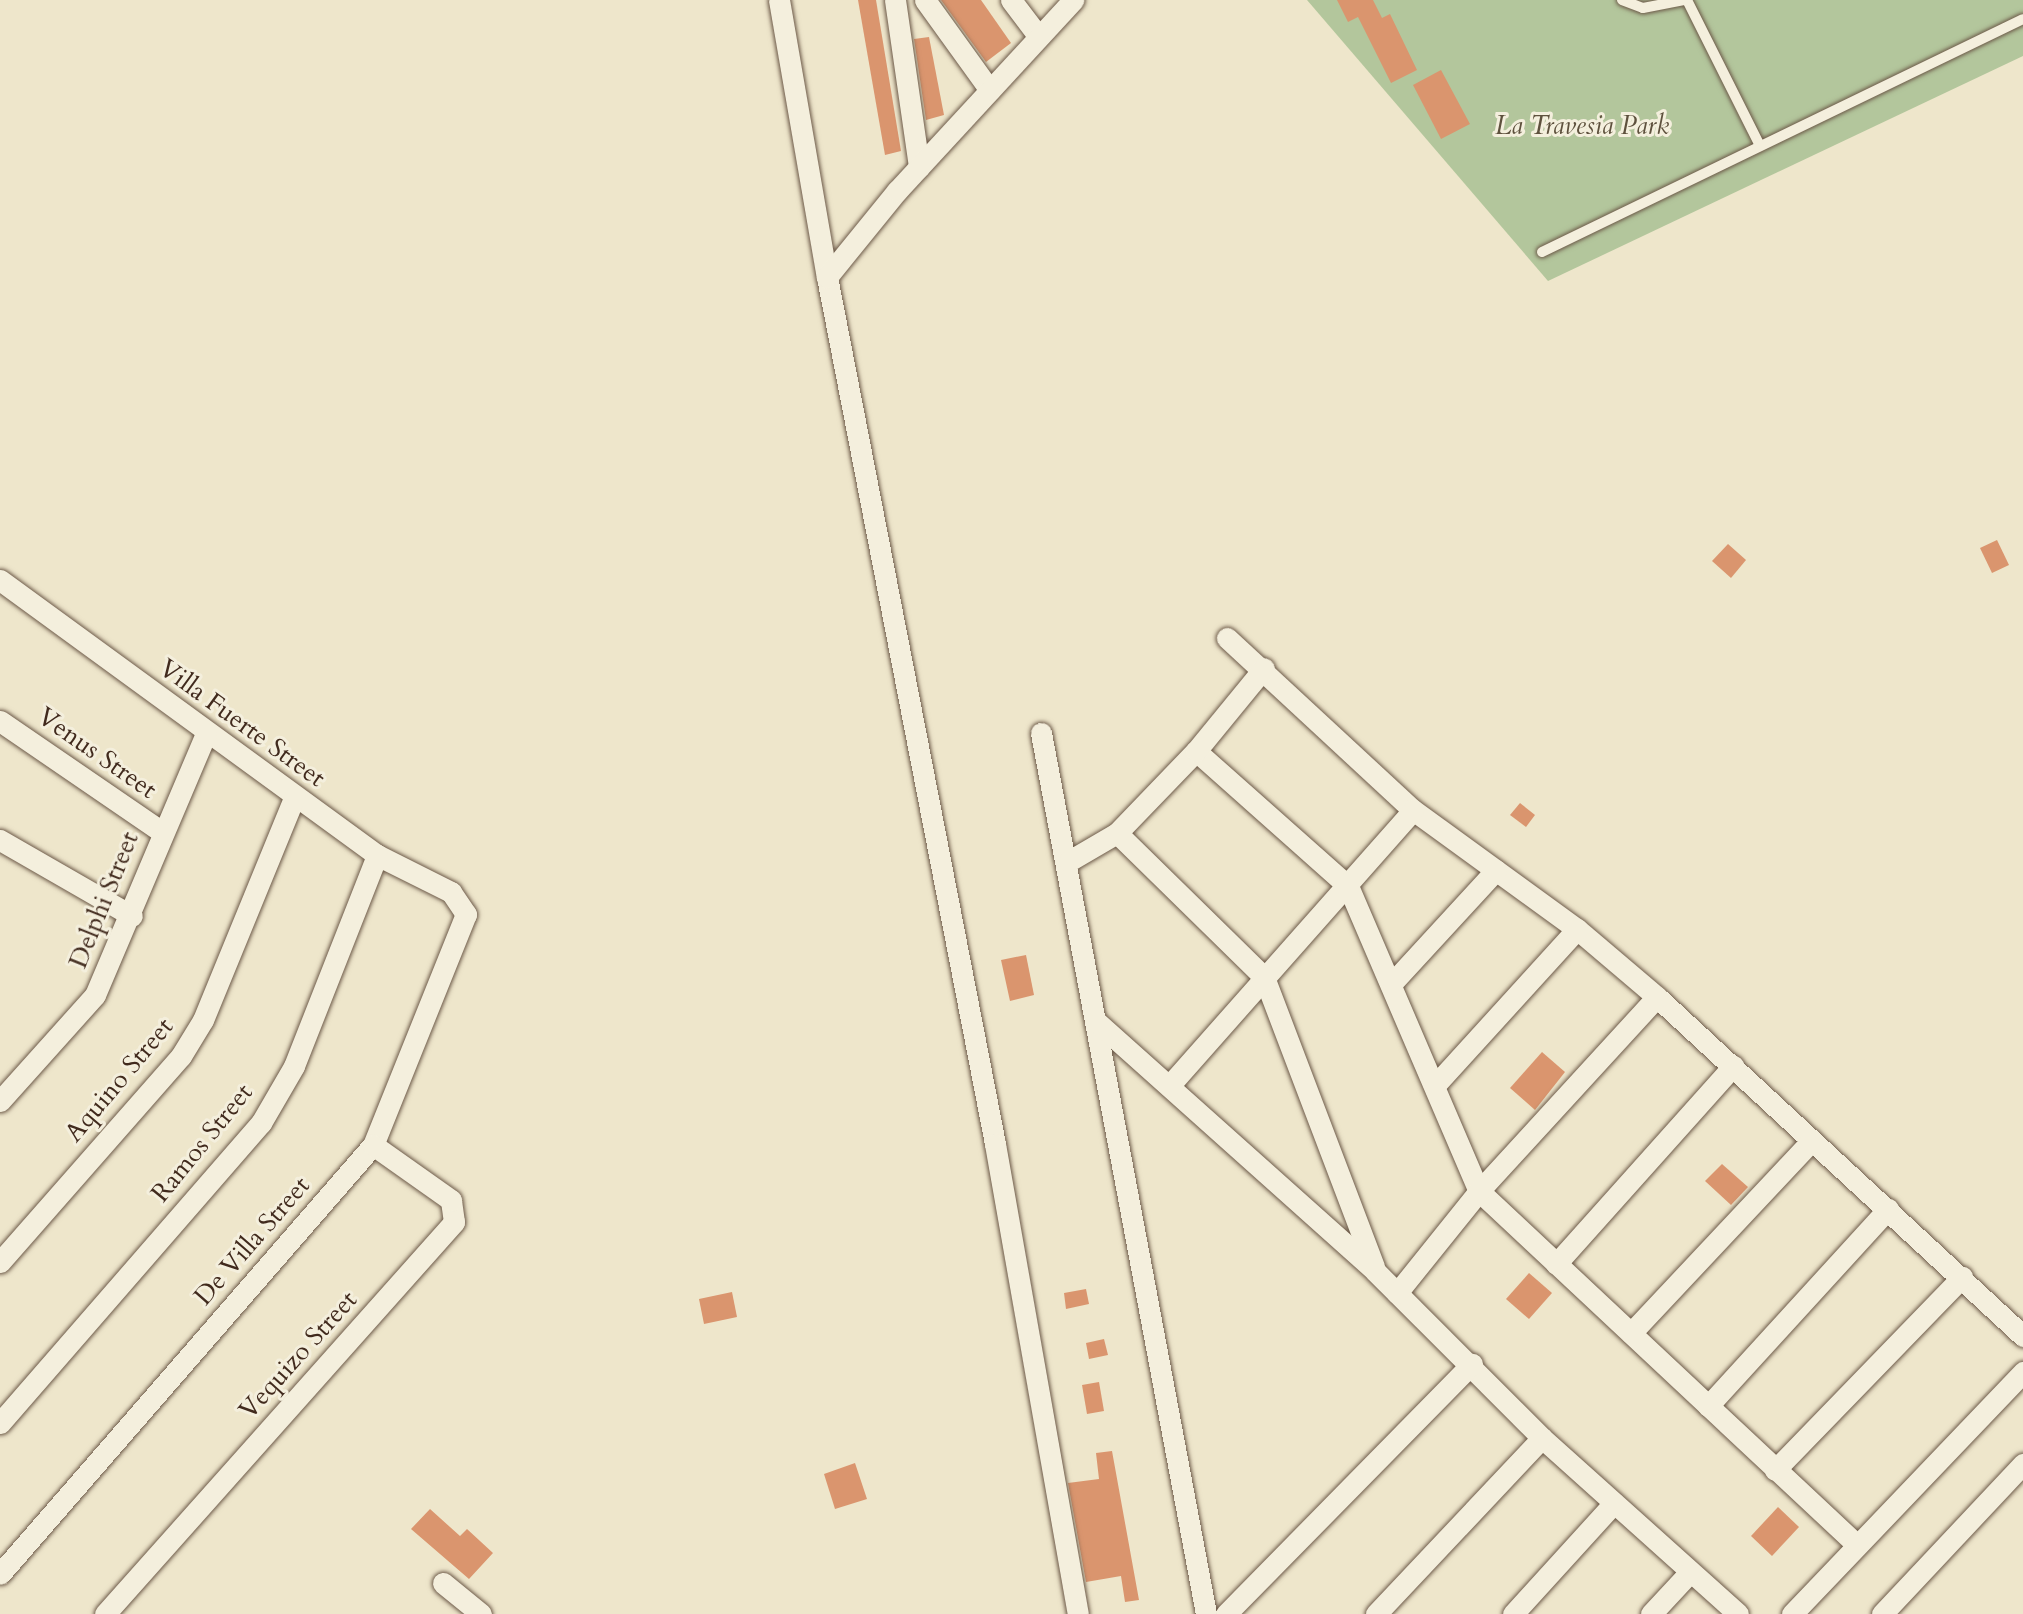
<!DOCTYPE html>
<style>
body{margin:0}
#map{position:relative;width:2023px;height:1614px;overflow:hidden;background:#eee6cb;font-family:Cardo,serif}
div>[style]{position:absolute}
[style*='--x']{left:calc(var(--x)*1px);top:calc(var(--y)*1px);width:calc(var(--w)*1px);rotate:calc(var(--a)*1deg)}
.green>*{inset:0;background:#b3c69c}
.building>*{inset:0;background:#da956e}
.roads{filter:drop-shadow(0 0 2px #6c5948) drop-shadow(0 0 2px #6c5948)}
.service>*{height:10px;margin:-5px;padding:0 5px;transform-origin:5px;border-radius:5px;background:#f4efdd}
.minor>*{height:21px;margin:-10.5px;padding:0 10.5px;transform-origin:10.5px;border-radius:10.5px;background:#f4efdd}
span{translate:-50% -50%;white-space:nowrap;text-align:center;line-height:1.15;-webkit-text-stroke:6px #f4efdd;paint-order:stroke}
.park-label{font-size:26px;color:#5e513d;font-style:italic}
.street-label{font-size:26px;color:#412a1d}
</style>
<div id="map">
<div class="green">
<div style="clip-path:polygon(1307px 0,2023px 0,2023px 56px,1548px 281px)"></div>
</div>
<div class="building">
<div style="clip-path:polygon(858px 0,876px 0,901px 151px,885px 155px)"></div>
<div style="clip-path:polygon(941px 0,981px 0,1011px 43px,986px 62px)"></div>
<div style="clip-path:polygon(1337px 0,1373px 0,1382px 18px,1390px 14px,1417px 70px,1391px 83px,1358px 17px,1348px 22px)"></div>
<div style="clip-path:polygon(929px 37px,944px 115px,926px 120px,914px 39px)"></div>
<div style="clip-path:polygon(1441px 70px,1470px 124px,1441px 139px,1413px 85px)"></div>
<div style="clip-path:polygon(1997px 540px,2009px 565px,1992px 573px,1980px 548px)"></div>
<div style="clip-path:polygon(1728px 544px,1746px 560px,1731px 578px,1712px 561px)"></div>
<div style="clip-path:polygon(1520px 803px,1535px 815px,1526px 827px,1510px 815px)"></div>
<div style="clip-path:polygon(1026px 955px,1034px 995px,1010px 1001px,1001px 960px)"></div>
<div style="clip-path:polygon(1542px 1052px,1565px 1072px,1535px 1110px,1510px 1088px)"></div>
<div style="clip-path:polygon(1722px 1164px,1748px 1187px,1731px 1205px,1705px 1181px)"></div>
<div style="clip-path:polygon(1529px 1273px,1552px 1293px,1529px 1319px,1506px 1299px)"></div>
<div style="clip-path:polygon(1086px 1289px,1089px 1304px,1066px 1309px,1064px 1293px)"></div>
<div style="clip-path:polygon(732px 1292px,737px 1317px,704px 1324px,699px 1299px)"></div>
<div style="clip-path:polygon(1104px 1339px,1108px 1355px,1089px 1359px,1086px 1343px)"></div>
<div style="clip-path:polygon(1099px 1382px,1104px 1411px,1087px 1414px,1082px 1385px)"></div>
<div style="clip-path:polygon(1112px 1451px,1139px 1600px,1125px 1602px,1121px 1576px,1086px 1582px,1068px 1483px,1099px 1479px,1096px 1453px)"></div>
<div style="clip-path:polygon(855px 1463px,867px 1499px,835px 1509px,824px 1474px)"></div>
<div style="clip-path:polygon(1778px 1507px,1799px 1527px,1772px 1556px,1751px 1536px)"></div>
<div style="clip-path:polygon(430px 1509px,460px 1536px,467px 1529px,493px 1553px,469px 1579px,411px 1529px)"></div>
</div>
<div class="roads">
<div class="service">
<div style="--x:1622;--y:0;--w:22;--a:21"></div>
<div style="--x:1643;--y:8;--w:43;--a:-10.8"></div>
<div style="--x:1687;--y:0;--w:163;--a:63.4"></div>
<div style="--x:1542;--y:252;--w:534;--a:-25.85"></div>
</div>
<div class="minor">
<div style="--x:779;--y:0;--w:281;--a:80.2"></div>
<div style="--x:827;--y:277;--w:883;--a:79.03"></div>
<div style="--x:995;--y:1144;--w:477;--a:80"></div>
<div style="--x:895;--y:0;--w:169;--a:81.8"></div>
<div style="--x:925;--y:0;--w:111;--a:54.2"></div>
<div style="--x:1011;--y:0;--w:46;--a:52.9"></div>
<div style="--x:827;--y:277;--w:111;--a:-50.9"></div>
<div style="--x:897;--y:191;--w:260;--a:-47.3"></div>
<div style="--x:0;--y:580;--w:467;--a:36.1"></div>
<div style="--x:377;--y:855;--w:83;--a:26.6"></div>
<div style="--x:451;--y:892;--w:27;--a:56"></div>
<div style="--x:466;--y:914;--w:249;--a:111.9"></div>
<div style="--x:373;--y:1145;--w:568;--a:131.01"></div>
<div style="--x:1227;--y:638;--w:253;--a:42.8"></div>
<div style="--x:1413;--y:810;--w:203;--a:36"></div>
<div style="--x:1577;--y:929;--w:105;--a:40.4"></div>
<div style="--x:1657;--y:997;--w:499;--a:42.8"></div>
<div style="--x:0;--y:721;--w:196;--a:34.4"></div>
<div style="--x:1041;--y:733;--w:896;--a:79.39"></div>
<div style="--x:1196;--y:751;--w:203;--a:41.6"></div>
<div style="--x:1348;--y:886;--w:332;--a:66.8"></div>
<div style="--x:1479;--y:1191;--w:516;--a:43.12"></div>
<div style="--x:1117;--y:833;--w:206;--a:44.4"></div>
<div style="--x:1264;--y:977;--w:310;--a:69.2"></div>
<div style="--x:0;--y:840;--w:152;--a:29.9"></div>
<div style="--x:1069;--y:861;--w:56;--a:-30.3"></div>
<div style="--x:1117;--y:833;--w:114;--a:-46.1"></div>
<div style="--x:1196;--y:751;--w:107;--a:-50.7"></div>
<div style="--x:1393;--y:982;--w:152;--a:-47.4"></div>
<div style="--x:1098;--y:1023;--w:372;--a:41.8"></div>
<div style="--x:1375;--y:1271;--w:236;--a:45"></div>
<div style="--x:1542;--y:1438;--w:263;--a:41.9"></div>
<div style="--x:1437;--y:1083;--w:208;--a:-47.7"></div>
<div style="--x:1169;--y:1086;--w:368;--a:-48.5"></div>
<div style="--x:0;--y:1101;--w:142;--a:-48.1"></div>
<div style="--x:95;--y:995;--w:284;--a:-67"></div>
<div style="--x:0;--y:1262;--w:274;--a:-48.7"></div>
<div style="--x:181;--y:1056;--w:42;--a:-58.6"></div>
<div style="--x:203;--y:1020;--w:242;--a:-67.7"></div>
<div style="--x:1556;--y:1264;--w:266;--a:-48.2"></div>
<div style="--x:1397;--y:1293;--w:131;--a:-51.2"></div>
<div style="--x:1479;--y:1191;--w:263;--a:-47.5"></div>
<div style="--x:1631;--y:1333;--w:263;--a:-46.8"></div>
<div style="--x:1708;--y:1406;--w:267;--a:-47.6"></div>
<div style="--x:0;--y:1423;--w:398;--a:-49"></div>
<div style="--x:261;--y:1123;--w:66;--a:-59.9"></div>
<div style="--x:294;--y:1066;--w:227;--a:-68.5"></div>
<div style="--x:1775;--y:1470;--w:269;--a:-45.9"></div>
<div style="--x:443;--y:1583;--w:49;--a:39.2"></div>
<div style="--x:105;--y:1614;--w:525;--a:-48.32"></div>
<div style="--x:454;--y:1222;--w:22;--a:-98"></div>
<div style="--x:451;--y:1200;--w:95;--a:-144.8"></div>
<div style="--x:1226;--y:1614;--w:351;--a:-45.5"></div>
<div style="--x:1376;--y:1614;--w:242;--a:-46.7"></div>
<div style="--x:1513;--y:1614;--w:150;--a:-47.7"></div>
<div style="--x:1651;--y:1614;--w:57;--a:-47.1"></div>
<div style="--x:1792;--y:1614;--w:335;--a:-46.3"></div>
<div style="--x:1882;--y:1614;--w:206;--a:-46.8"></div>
</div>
</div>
<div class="park-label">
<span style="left:1582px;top:126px">La Travesia Park</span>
</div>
<div class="street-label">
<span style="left:242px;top:723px;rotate:36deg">Villa Fuerte Street</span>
<span style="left:97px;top:753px;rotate:35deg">Venus Street</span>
<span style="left:104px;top:900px;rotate:-68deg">Delphi Street</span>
<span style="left:119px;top:1080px;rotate:-50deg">Aquino Street</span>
<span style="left:202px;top:1143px;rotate:-51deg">Ramos Street</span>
<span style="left:252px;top:1241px;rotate:-49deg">De Villa Street</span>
<span style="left:298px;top:1355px;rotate:-48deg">Vequizo Street</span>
</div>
</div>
